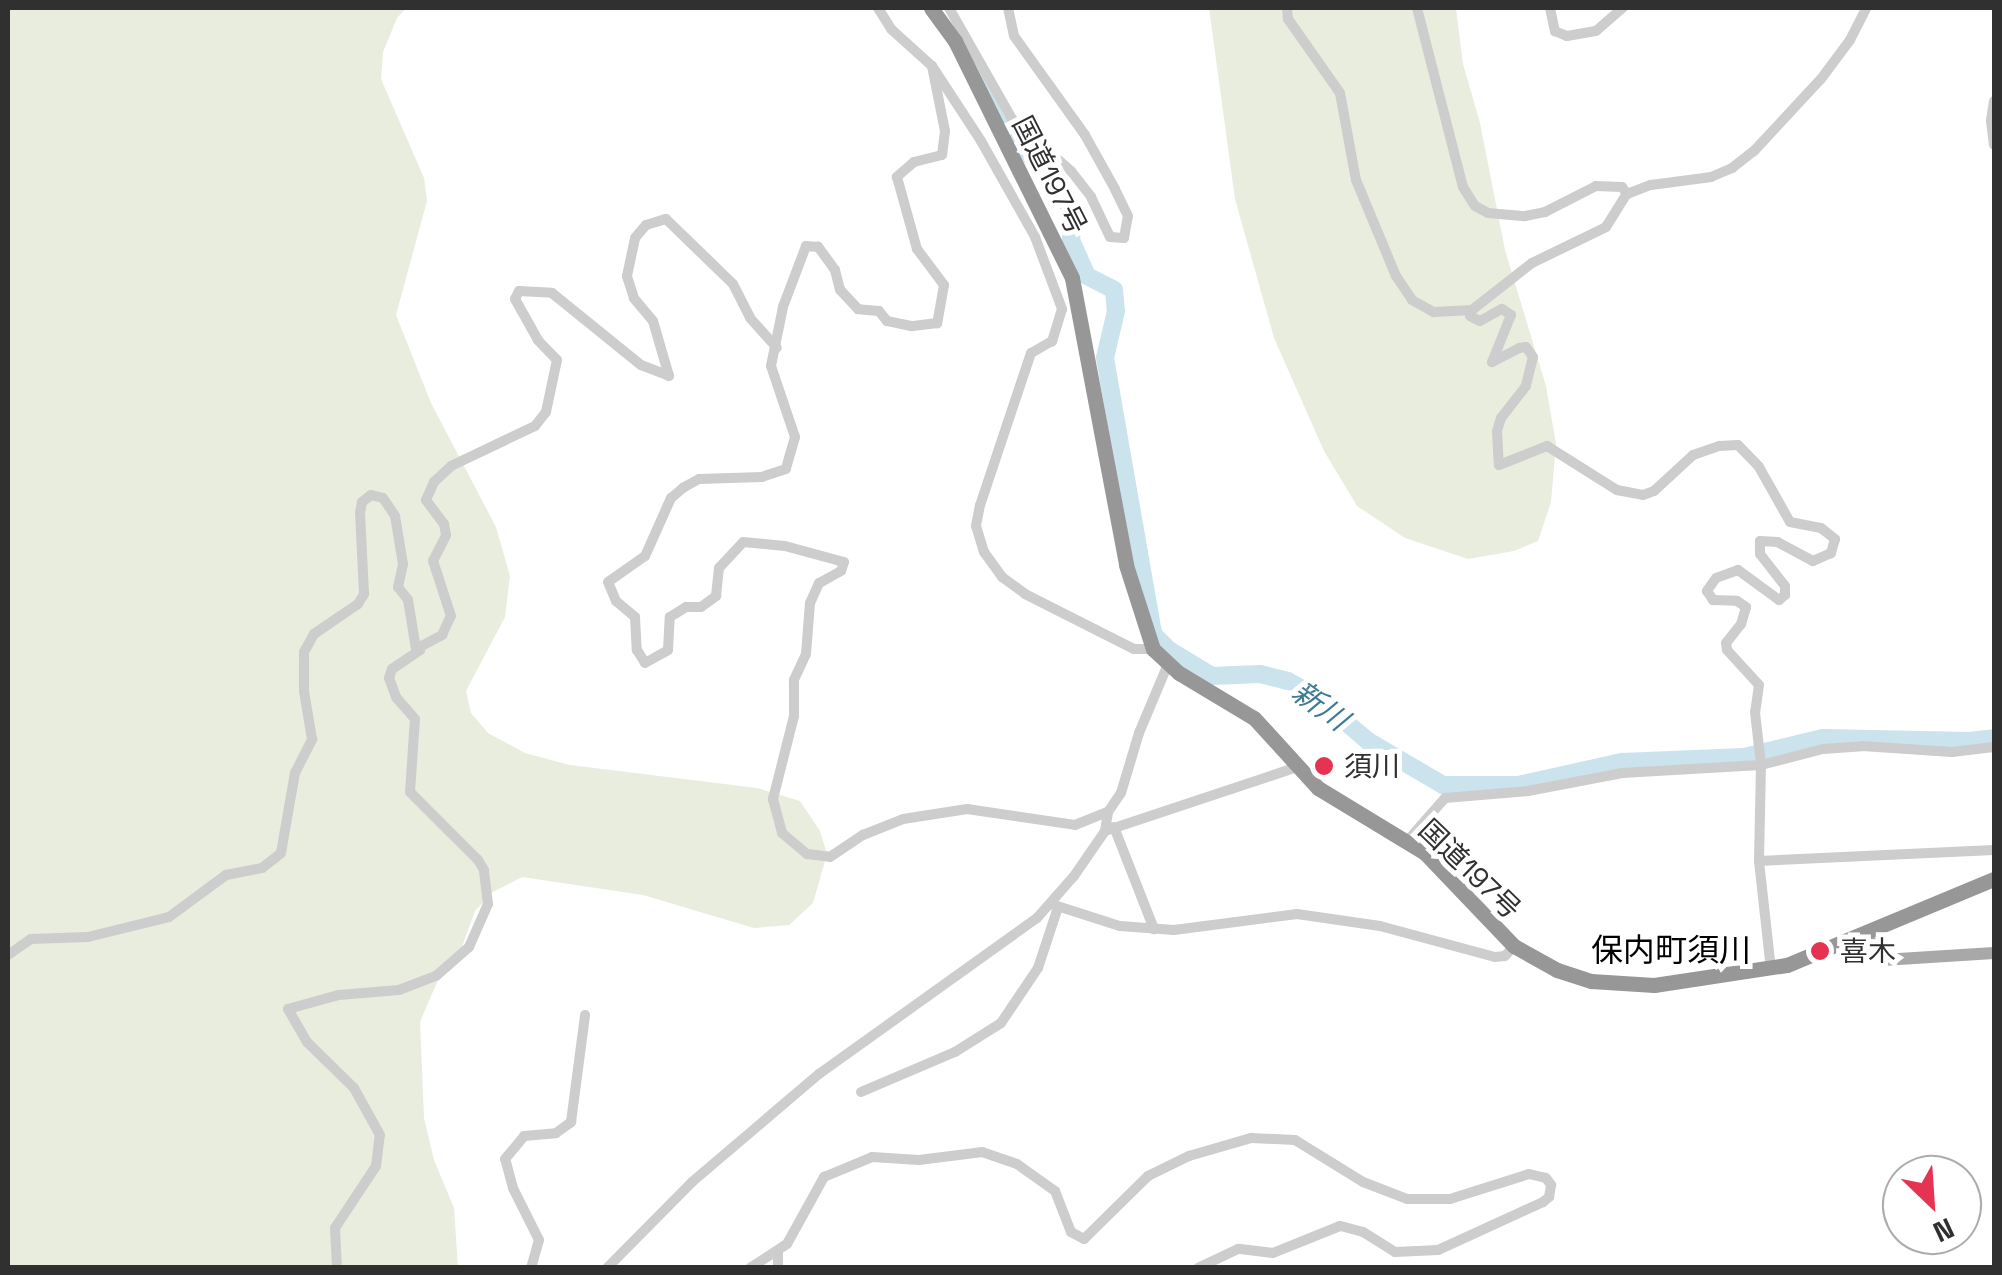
<!DOCTYPE html>
<meta charset="utf-8">
<style>
body{margin:0}
#map{position:relative;width:2002px;height:1275px;overflow:hidden;background:#fff;font-family:"Space Grotesk","Noto Sans JP",sans-serif}
div>[style]{position:absolute}
[style*='--x']{left:calc(var(--x)*1px);top:calc(var(--y)*1px);width:calc(var(--w)*1px);rotate:calc(var(--a)*1deg)}
.green>*{inset:0;background:#e8edde}
.river>*{height:18px;margin:-9px;padding:0 9px;transform-origin:9px;border-radius:9px;background:#cae3ed}
.minor>*{height:10px;margin:-5px;padding:0 5px;transform-origin:5px;border-radius:5px;background:#cdcdcd}
.major>*{height:12px;margin:-6px;padding:0 6px;transform-origin:6px;border-radius:6px;background:#a8a8a8}
.highway>*{height:15px;margin:-7.5px;padding:0 7.5px;transform-origin:7.5px;border-radius:7.5px;background:#979797}
.dots>*{width:28px;height:28px;translate:-50% -50%;box-sizing:border-box;border:5px solid #fff;border-radius:50%}
span{translate:-50% -50%;white-space:nowrap;text-align:center;line-height:1.15;-webkit-text-stroke:10px #fff;paint-order:stroke}
.street-label{font-size:28px;color:#303030}
.poi-label{font-size:28px;color:#303030}
.left{translate:0 -50%;text-align:left}
.water-label{font-size:30px;color:#3d7b93;font-style:italic}
.quarter-label{font-size:32px;color:#000}
.frame{position:absolute;inset:0;border:10px solid #303030;pointer-events:none}
.north{position:absolute;left:1882px;top:1155px;width:100px;height:100px;box-sizing:border-box;background:#fff;border:2px solid #acacac;border-radius:50%;rotate:155deg;font-size:28px;font-weight:700;line-height:40px;text-align:center;color:#303030}
.north::after{content:'';display:block;margin:auto;width:35px;height:45px;background:#e63352;clip-path:polygon(50% 0,100% 100%,50% 72%,0 100%)}
</style>
<div id="map">
<div class="green">
<div style="clip-path:polygon(8px 8px,406px 8px,397px 18px,383px 52px,381px 79px,424px 178px,427px 201px,396px 315px,431px 403px,496px 527px,510px 576px,505px 617px,466px 691px,471px 713px,488px 733px,525px 753px,570px 765px,757px 788px,800px 801px,820px 831px,827px 854px,813px 903px,789px 925px,754px 928px,643px 895px,522px 877px,493px 892px,475px 911px,460px 952px,438px 980px,420px 1022px,424px 1118px,434px 1160px,454px 1208px,458px 1267px,8px 1267px)"></div>
<div style="clip-path:polygon(1209px 8px,1456px 8px,1463px 64px,1480px 123px,1505px 250px,1546px 386px,1556px 444px,1551px 502px,1538px 541px,1514px 551px,1468px 559px,1405px 538px,1357px 506px,1324px 451px,1274px 338px,1235px 199px)"></div>
</div>
<div class="river">
<div style="--x:977;--y:67;--w:94;--a:60.7"></div>
<div style="--x:1023;--y:149;--w:37;--a:43"></div>
<div style="--x:1050;--y:174;--w:47;--a:59"></div>
<div style="--x:1074;--y:214;--w:26;--a:97"></div>
<div style="--x:1071;--y:240;--w:39;--a:66"></div>
<div style="--x:1087;--y:276;--w:30;--a:27"></div>
<div style="--x:1114;--y:290;--w:21;--a:85"></div>
<div style="--x:1116;--y:311;--w:48;--a:103.2"></div>
<div style="--x:1105;--y:358;--w:280;--a:80.1"></div>
<div style="--x:1153;--y:634;--w:23;--a:45"></div>
<div style="--x:1169;--y:650;--w:50;--a:31.2"></div>
<div style="--x:1212;--y:676;--w:48;--a:-2.4"></div>
<div style="--x:1260;--y:674;--w:29;--a:14"></div>
<div style="--x:1288;--y:681;--w:31;--a:29"></div>
<div style="--x:1315;--y:696;--w:70;--a:40.3"></div>
<div style="--x:1368;--y:741;--w:87;--a:30.4"></div>
<div style="--x:1443;--y:785;--w:75;--a:0"></div>
<div style="--x:1518;--y:785;--w:107;--a:-12.5"></div>
<div style="--x:1622;--y:762;--w:122;--a:-2.3"></div>
<div style="--x:1744;--y:757;--w:81;--a:-13.5"></div>
<div style="--x:1823;--y:738;--w:147;--a:1.2"></div>
<div style="--x:1970;--y:741;--w:24;--a:-7"></div>
</div>
<div class="minor">
<div style="--x:878;--y:8;--w:25;--a:58"></div>
<div style="--x:891;--y:29;--w:55;--a:42.1"></div>
<div style="--x:932;--y:66;--w:90;--a:56.8"></div>
<div style="--x:981;--y:141;--w:110;--a:60.6"></div>
<div style="--x:1035;--y:237;--w:77;--a:69.4"></div>
<div style="--x:1062;--y:309;--w:34;--a:107"></div>
<div style="--x:1052;--y:341;--w:24;--a:150"></div>
<div style="--x:1031;--y:353;--w:160;--a:108.5"></div>
<div style="--x:980;--y:505;--w:21;--a:101"></div>
<div style="--x:976;--y:526;--w:27;--a:73"></div>
<div style="--x:984;--y:552;--w:31;--a:54"></div>
<div style="--x:1002;--y:577;--w:29;--a:36"></div>
<div style="--x:1025;--y:594;--w:122;--a:26.8"></div>
<div style="--x:1134;--y:649;--w:19;--a:0"></div>
<div style="--x:949;--y:8;--w:128;--a:60.4"></div>
<div style="--x:1012;--y:119;--w:79;--a:41.4"></div>
<div style="--x:1071;--y:171;--w:33;--a:52"></div>
<div style="--x:1091;--y:197;--w:44;--a:64.6"></div>
<div style="--x:1110;--y:237;--w:14;--a:4"></div>
<div style="--x:1124;--y:238;--w:22;--a:-80"></div>
<div style="--x:1128;--y:216;--w:30;--a:-116"></div>
<div style="--x:1115;--y:189;--w:62;--a:-119.1"></div>
<div style="--x:1085;--y:135;--w:122;--a:-125.6"></div>
<div style="--x:1014;--y:36;--w:29;--a:-102"></div>
<div style="--x:1287;--y:8;--w:11;--a:85"></div>
<div style="--x:1288;--y:19;--w:90;--a:54.9"></div>
<div style="--x:1340;--y:93;--w:88;--a:79.6"></div>
<div style="--x:1356;--y:180;--w:104;--a:67.4"></div>
<div style="--x:1396;--y:276;--w:29;--a:56"></div>
<div style="--x:1412;--y:300;--w:25;--a:29"></div>
<div style="--x:1434;--y:312;--w:38;--a:-3"></div>
<div style="--x:1472;--y:310;--w:76;--a:-38.1"></div>
<div style="--x:1532;--y:263;--w:82;--a:-25.9"></div>
<div style="--x:1606;--y:227;--w:39;--a:-58"></div>
<div style="--x:1627;--y:194;--w:26;--a:-21"></div>
<div style="--x:1651;--y:185;--w:61;--a:-7.6"></div>
<div style="--x:1711;--y:177;--w:23;--a:-23"></div>
<div style="--x:1732;--y:168;--w:28;--a:-38"></div>
<div style="--x:1754;--y:151;--w:98;--a:-47.1"></div>
<div style="--x:1821;--y:79;--w:49;--a:-53.4"></div>
<div style="--x:1850;--y:40;--w:36;--a:-63"></div>
<div style="--x:1417;--y:8;--w:185;--a:75.6"></div>
<div style="--x:1463;--y:187;--w:22;--a:58"></div>
<div style="--x:1475;--y:206;--w:15;--a:28"></div>
<div style="--x:1488;--y:213;--w:37;--a:5"></div>
<div style="--x:1525;--y:216;--w:20;--a:-11"></div>
<div style="--x:1545;--y:212;--w:57;--a:-27"></div>
<div style="--x:1596;--y:186;--w:26;--a:2"></div>
<div style="--x:1622;--y:187;--w:9;--a:54"></div>
<div style="--x:1550;--y:8;--w:24;--a:78"></div>
<div style="--x:1555;--y:31;--w:13;--a:23"></div>
<div style="--x:1567;--y:36;--w:29;--a:-10"></div>
<div style="--x:1596;--y:31;--w:35;--a:-41"></div>
<div style="--x:932;--y:66;--w:66;--a:78.7"></div>
<div style="--x:945;--y:131;--w:24;--a:97"></div>
<div style="--x:942;--y:155;--w:29;--a:166"></div>
<div style="--x:914;--y:162;--w:23;--a:139"></div>
<div style="--x:897;--y:177;--w:75;--a:74.5"></div>
<div style="--x:917;--y:249;--w:45;--a:53.1"></div>
<div style="--x:944;--y:285;--w:39;--a:100"></div>
<div style="--x:937;--y:323;--w:26;--a:173"></div>
<div style="--x:911;--y:326;--w:25;--a:-168"></div>
<div style="--x:887;--y:321;--w:13;--a:-129"></div>
<div style="--x:879;--y:311;--w:21;--a:-175"></div>
<div style="--x:858;--y:309;--w:26;--a:-133"></div>
<div style="--x:840;--y:290;--w:21;--a:-104"></div>
<div style="--x:835;--y:270;--w:29;--a:-126"></div>
<div style="--x:818;--y:247;--w:12;--a:-175"></div>
<div style="--x:806;--y:246;--w:65;--a:110.7"></div>
<div style="--x:783;--y:307;--w:60;--a:101.5"></div>
<div style="--x:771;--y:366;--w:75;--a:71.3"></div>
<div style="--x:795;--y:437;--w:33;--a:106"></div>
<div style="--x:786;--y:469;--w:25;--a:162"></div>
<div style="--x:762;--y:477;--w:63;--a:178.2"></div>
<div style="--x:699;--y:479;--w:18;--a:151"></div>
<div style="--x:683;--y:488;--w:16;--a:140"></div>
<div style="--x:671;--y:498;--w:64;--a:114.1"></div>
<div style="--x:645;--y:556;--w:45;--a:144.9"></div>
<div style="--x:608;--y:582;--w:21;--a:67"></div>
<div style="--x:616;--y:601;--w:25;--a:40"></div>
<div style="--x:635;--y:617;--w:33;--a:87"></div>
<div style="--x:637;--y:650;--w:15;--a:58"></div>
<div style="--x:645;--y:663;--w:26;--a:-29"></div>
<div style="--x:668;--y:650;--w:33;--a:-87"></div>
<div style="--x:670;--y:617;--w:19;--a:-32"></div>
<div style="--x:686;--y:607;--w:15;--a:0"></div>
<div style="--x:701;--y:607;--w:19;--a:-36"></div>
<div style="--x:716;--y:596;--w:28;--a:-84"></div>
<div style="--x:719;--y:568;--w:35;--a:-47"></div>
<div style="--x:743;--y:542;--w:42;--a:5.4"></div>
<div style="--x:785;--y:546;--w:61;--a:15.2"></div>
<div style="--x:844;--y:562;--w:9;--a:108"></div>
<div style="--x:841;--y:571;--w:25;--a:151"></div>
<div style="--x:819;--y:583;--w:22;--a:114"></div>
<div style="--x:810;--y:603;--w:51;--a:94.5"></div>
<div style="--x:806;--y:654;--w:29;--a:115"></div>
<div style="--x:794;--y:680;--w:36;--a:90"></div>
<div style="--x:794;--y:716;--w:86;--a:104.2"></div>
<div style="--x:773;--y:799;--w:35;--a:75"></div>
<div style="--x:782;--y:833;--w:33;--a:40"></div>
<div style="--x:807;--y:854;--w:23;--a:7"></div>
<div style="--x:830;--y:857;--w:40;--a:-34"></div>
<div style="--x:863;--y:835;--w:43;--a:-21.8"></div>
<div style="--x:903;--y:819;--w:65;--a:-8.9"></div>
<div style="--x:967;--y:809;--w:109;--a:8.4"></div>
<div style="--x:1075;--y:825;--w:35;--a:-22"></div>
<div style="--x:1994;--y:101;--w:20;--a:99"></div>
<div style="--x:1991;--y:121;--w:24;--a:83"></div>
<div style="--x:1472;--y:310;--w:6;--a:108"></div>
<div style="--x:1470;--y:316;--w:11;--a:27"></div>
<div style="--x:1480;--y:321;--w:25;--a:-29"></div>
<div style="--x:1502;--y:309;--w:11;--a:34"></div>
<div style="--x:1511;--y:315;--w:51;--a:112"></div>
<div style="--x:1492;--y:362;--w:30;--a:-27"></div>
<div style="--x:1519;--y:348;--w:7;--a:-8"></div>
<div style="--x:1526;--y:347;--w:12;--a:55"></div>
<div style="--x:1533;--y:357;--w:30;--a:104"></div>
<div style="--x:1526;--y:386;--w:41;--a:128"></div>
<div style="--x:1501;--y:418;--w:14;--a:107"></div>
<div style="--x:1497;--y:431;--w:34;--a:87"></div>
<div style="--x:1499;--y:465;--w:52;--a:-21.6"></div>
<div style="--x:1547;--y:446;--w:83;--a:32.2"></div>
<div style="--x:1617;--y:490;--w:26;--a:11"></div>
<div style="--x:1643;--y:495;--w:12;--a:-20"></div>
<div style="--x:1654;--y:491;--w:53;--a:-42.7"></div>
<div style="--x:1693;--y:455;--w:28;--a:-19"></div>
<div style="--x:1719;--y:446;--w:19;--a:-3"></div>
<div style="--x:1738;--y:445;--w:30;--a:46"></div>
<div style="--x:1759;--y:467;--w:63;--a:60.6"></div>
<div style="--x:1790;--y:522;--w:32;--a:11"></div>
<div style="--x:1821;--y:528;--w:18;--a:38"></div>
<div style="--x:1835;--y:539;--w:15;--a:106"></div>
<div style="--x:1831;--y:553;--w:20;--a:156"></div>
<div style="--x:1813;--y:561;--w:40;--a:-152"></div>
<div style="--x:1778;--y:542;--w:18;--a:-177"></div>
<div style="--x:1760;--y:541;--w:13;--a:90"></div>
<div style="--x:1760;--y:554;--w:41;--a:52"></div>
<div style="--x:1785;--y:586;--w:9;--a:90"></div>
<div style="--x:1785;--y:595;--w:8;--a:140"></div>
<div style="--x:1779;--y:600;--w:51;--a:-143.8"></div>
<div style="--x:1738;--y:570;--w:23;--a:160"></div>
<div style="--x:1716;--y:578;--w:16;--a:125"></div>
<div style="--x:1707;--y:591;--w:11;--a:56"></div>
<div style="--x:1713;--y:600;--w:24;--a:2"></div>
<div style="--x:1737;--y:601;--w:11;--a:34"></div>
<div style="--x:1746;--y:607;--w:18;--a:106"></div>
<div style="--x:1741;--y:624;--w:24;--a:128"></div>
<div style="--x:1726;--y:643;--w:7;--a:82"></div>
<div style="--x:1727;--y:650;--w:47;--a:47.6"></div>
<div style="--x:1759;--y:685;--w:27;--a:98"></div>
<div style="--x:1755;--y:712;--w:53;--a:83.5"></div>
<div style="--x:1761;--y:765;--w:96;--a:91.2"></div>
<div style="--x:1759;--y:861;--w:109;--a:83.7"></div>
<div style="--x:1114;--y:827;--w:110;--a:68.6"></div>
<div style="--x:1105;--y:831;--w:19;--a:-81"></div>
<div style="--x:1108;--y:812;--w:23;--a:-56"></div>
<div style="--x:1121;--y:793;--w:63;--a:-73.3"></div>
<div style="--x:1139;--y:733;--w:75;--a:-67.2"></div>
<div style="--x:1408;--y:840;--w:56;--a:-48.6"></div>
<div style="--x:1445;--y:798;--w:83;--a:-4.8"></div>
<div style="--x:1528;--y:791;--w:96;--a:-10.8"></div>
<div style="--x:1622;--y:773;--w:139;--a:-3.3"></div>
<div style="--x:1761;--y:765;--w:64;--a:-14.5"></div>
<div style="--x:1823;--y:749;--w:39;--a:-4"></div>
<div style="--x:1862;--y:746;--w:90;--a:3.8"></div>
<div style="--x:1952;--y:752;--w:42;--a:-6.8"></div>
<div style="--x:1759;--y:861;--w:235;--a:-2.7"></div>
<div style="--x:1051;--y:904;--w:72;--a:17.7"></div>
<div style="--x:1120;--y:926;--w:54;--a:4.2"></div>
<div style="--x:1174;--y:930;--w:124;--a:-7.4"></div>
<div style="--x:1297;--y:914;--w:84;--a:8.2"></div>
<div style="--x:1380;--y:926;--w:119;--a:15.1"></div>
<div style="--x:1495;--y:957;--w:10;--a:-6"></div>
<div style="--x:1505;--y:956;--w:13;--a:-48"></div>
<div style="--x:8;--y:955;--w:28;--a:-35"></div>
<div style="--x:31;--y:939;--w:57;--a:-2"></div>
<div style="--x:88;--y:937;--w:83;--a:-13.9"></div>
<div style="--x:169;--y:917;--w:71;--a:-36.4"></div>
<div style="--x:226;--y:875;--w:37;--a:-11"></div>
<div style="--x:262;--y:868;--w:24;--a:-38"></div>
<div style="--x:281;--y:853;--w:81;--a:-80.1"></div>
<div style="--x:295;--y:773;--w:38;--a:-63"></div>
<div style="--x:312;--y:739;--w:49;--a:-99.5"></div>
<div style="--x:304;--y:691;--w:39;--a:-90"></div>
<div style="--x:304;--y:652;--w:21;--a:-61"></div>
<div style="--x:314;--y:634;--w:53;--a:-34.3"></div>
<div style="--x:358;--y:604;--w:12;--a:-59"></div>
<div style="--x:364;--y:594;--w:81;--a:-92.8"></div>
<div style="--x:360;--y:513;--w:11;--a:-80"></div>
<div style="--x:362;--y:502;--w:11;--a:-38"></div>
<div style="--x:371;--y:495;--w:12;--a:14"></div>
<div style="--x:383;--y:498;--w:22;--a:56"></div>
<div style="--x:395;--y:516;--w:49;--a:80.5"></div>
<div style="--x:403;--y:564;--w:24;--a:102"></div>
<div style="--x:398;--y:587;--w:16;--a:52"></div>
<div style="--x:408;--y:600;--w:50;--a:80.7"></div>
<div style="--x:861;--y:1092;--w:102;--a:-23.1"></div>
<div style="--x:955;--y:1052;--w:54;--a:-32.2"></div>
<div style="--x:1001;--y:1023;--w:66;--a:-56.1"></div>
<div style="--x:1038;--y:968;--w:64;--a:-71.8"></div>
<div style="--x:337;--y:1268;--w:40;--a:-92.9"></div>
<div style="--x:335;--y:1228;--w:74;--a:-56.5"></div>
<div style="--x:376;--y:1166;--w:31;--a:-83"></div>
<div style="--x:380;--y:1135;--w:54;--a:-119"></div>
<div style="--x:354;--y:1088;--w:66;--a:-135.6"></div>
<div style="--x:307;--y:1042;--w:38;--a:-120"></div>
<div style="--x:288;--y:1009;--w:53;--a:-15.4"></div>
<div style="--x:339;--y:995;--w:60;--a:-4.8"></div>
<div style="--x:399;--y:990;--w:40;--a:-21"></div>
<div style="--x:436;--y:976;--w:44;--a:-41.3"></div>
<div style="--x:469;--y:947;--w:47;--a:-66.2"></div>
<div style="--x:488;--y:904;--w:34;--a:-97"></div>
<div style="--x:484;--y:870;--w:12;--a:-121"></div>
<div style="--x:478;--y:860;--w:96;--a:-135"></div>
<div style="--x:410;--y:792;--w:73;--a:-86.1"></div>
<div style="--x:415;--y:719;--w:29;--a:-131"></div>
<div style="--x:396;--y:697;--w:20;--a:-110"></div>
<div style="--x:389;--y:678;--w:9;--a:-72"></div>
<div style="--x:392;--y:669;--w:34;--a:-34"></div>
<div style="--x:420;--y:650;--w:4;--a:-166"></div>
<div style="--x:416;--y:649;--w:30;--a:-28"></div>
<div style="--x:442;--y:635;--w:21;--a:-65"></div>
<div style="--x:451;--y:616;--w:58;--a:-108.1"></div>
<div style="--x:433;--y:561;--w:29;--a:-63"></div>
<div style="--x:446;--y:535;--w:11;--a:-100"></div>
<div style="--x:444;--y:524;--w:30;--a:-127"></div>
<div style="--x:426;--y:500;--w:20;--a:-66"></div>
<div style="--x:434;--y:482;--w:23;--a:-43"></div>
<div style="--x:451;--y:466;--w:93;--a:-25.5"></div>
<div style="--x:535;--y:426;--w:18;--a:-52"></div>
<div style="--x:546;--y:412;--w:53;--a:-78.1"></div>
<div style="--x:557;--y:360;--w:28;--a:-134"></div>
<div style="--x:538;--y:340;--w:47;--a:-119.3"></div>
<div style="--x:515;--y:299;--w:9;--a:-63"></div>
<div style="--x:519;--y:291;--w:33;--a:3"></div>
<div style="--x:552;--y:293;--w:114;--a:39"></div>
<div style="--x:641;--y:365;--w:30;--a:21"></div>
<div style="--x:669;--y:376;--w:57;--a:-106.2"></div>
<div style="--x:653;--y:321;--w:30;--a:-130"></div>
<div style="--x:634;--y:298;--w:23;--a:-108"></div>
<div style="--x:627;--y:276;--w:39;--a:-78"></div>
<div style="--x:635;--y:238;--w:17;--a:-50"></div>
<div style="--x:646;--y:225;--w:21;--a:-17"></div>
<div style="--x:666;--y:219;--w:93;--a:44.1"></div>
<div style="--x:733;--y:284;--w:38;--a:63"></div>
<div style="--x:750;--y:318;--w:40;--a:48"></div>
<div style="--x:531;--y:1268;--w:29;--a:-74"></div>
<div style="--x:539;--y:1240;--w:58;--a:-116.6"></div>
<div style="--x:513;--y:1188;--w:30;--a:-105"></div>
<div style="--x:505;--y:1159;--w:30;--a:-50"></div>
<div style="--x:524;--y:1136;--w:32;--a:-5"></div>
<div style="--x:556;--y:1133;--w:19;--a:-36"></div>
<div style="--x:571;--y:1122;--w:108;--a:-82.5"></div>
<div style="--x:607;--y:1268;--w:121;--a:-45.3"></div>
<div style="--x:692;--y:1182;--w:167;--a:-40.4"></div>
<div style="--x:819;--y:1074;--w:268;--a:-35.6"></div>
<div style="--x:1037;--y:918;--w:56;--a:-48.6"></div>
<div style="--x:1074;--y:876;--w:55;--a:-55.4"></div>
<div style="--x:1105;--y:831;--w:206;--a:-18.4"></div>
<div style="--x:750;--y:1268;--w:44;--a:-33"></div>
<div style="--x:787;--y:1244;--w:77;--a:-61.1"></div>
<div style="--x:824;--y:1177;--w:52;--a:-22.6"></div>
<div style="--x:872;--y:1157;--w:47;--a:3.7"></div>
<div style="--x:919;--y:1160;--w:64;--a:-7.2"></div>
<div style="--x:982;--y:1152;--w:37;--a:19"></div>
<div style="--x:1017;--y:1164;--w:47;--a:35.4"></div>
<div style="--x:1055;--y:1191;--w:44;--a:68.7"></div>
<div style="--x:1071;--y:1232;--w:15;--a:28"></div>
<div style="--x:1084;--y:1239;--w:90;--a:-44.5"></div>
<div style="--x:1148;--y:1176;--w:46;--a:-26"></div>
<div style="--x:1189;--y:1156;--w:65;--a:-16.2"></div>
<div style="--x:1251;--y:1138;--w:44;--a:2.6"></div>
<div style="--x:1295;--y:1140;--w:80;--a:31.7"></div>
<div style="--x:1363;--y:1182;--w:47;--a:21.1"></div>
<div style="--x:1407;--y:1199;--w:43;--a:0"></div>
<div style="--x:1450;--y:1199;--w:83;--a:-17.6"></div>
<div style="--x:1529;--y:1174;--w:17;--a:13"></div>
<div style="--x:1546;--y:1178;--w:9;--a:54"></div>
<div style="--x:1551;--y:1185;--w:12;--a:99"></div>
<div style="--x:1549;--y:1197;--w:8;--a:140"></div>
<div style="--x:1543;--y:1202;--w:115;--a:155.4"></div>
<div style="--x:1438;--y:1250;--w:43;--a:177.3"></div>
<div style="--x:1395;--y:1252;--w:38;--a:-148"></div>
<div style="--x:1363;--y:1232;--w:24;--a:-165"></div>
<div style="--x:1340;--y:1226;--w:72;--a:158.1"></div>
<div style="--x:1273;--y:1253;--w:35;--a:-173"></div>
<div style="--x:1238;--y:1249;--w:44;--a:154.6"></div>
<div style="--x:778;--y:1268;--w:16;--a:-90"></div>
</div>
<div class="major">
<div style="--x:1866;--y:935;--w:30;--a:56"></div>
<div style="--x:1883;--y:960;--w:111;--a:-3.6"></div>
</div>
<div class="highway">
<div style="--x:931;--y:8;--w:41;--a:54"></div>
<div style="--x:955;--y:41;--w:264;--a:63.7"></div>
<div style="--x:1072;--y:278;--w:292;--a:79.3"></div>
<div style="--x:1126;--y:565;--w:88;--a:72.2"></div>
<div style="--x:1153;--y:649;--w:35;--a:43"></div>
<div style="--x:1179;--y:673;--w:87;--a:31"></div>
<div style="--x:1254;--y:718;--w:95;--a:47.6"></div>
<div style="--x:1318;--y:788;--w:125;--a:31.3"></div>
<div style="--x:1425;--y:853;--w:129;--a:46.3"></div>
<div style="--x:1514;--y:946;--w:49;--a:29.2"></div>
<div style="--x:1557;--y:970;--w:36;--a:18"></div>
<div style="--x:1591;--y:981;--w:63;--a:3.6"></div>
<div style="--x:1654;--y:985;--w:134;--a:-8.6"></div>
<div style="--x:1787;--y:965;--w:224;--a:-22.6"></div>
</div>
<div class="dots">
<div style="left:1324px;top:766px;background:#e63352"></div>
<div style="left:1820px;top:951px;background:#e63352"></div>
</div>
<div class="street-label">
<span style="left:1050px;top:175px;rotate:63deg">国道197号</span>
<span style="left:1470px;top:869px;rotate:44deg">国道197号</span>
</div>
<div class="poi-label">
<span class="left" style="left:1344px;top:766px">須川</span>
<span class="left" style="left:1840px;top:951px">喜木</span>
</div>
<div class="water-label">
<span style="left:1320px;top:706px;rotate:36deg">新川</span>
</div>
<div class="quarter-label">
<span style="left:1671px;top:950px">保内町須川</span>
</div>
<div class="frame"></div>
<div class="north">N</div>
</div>
